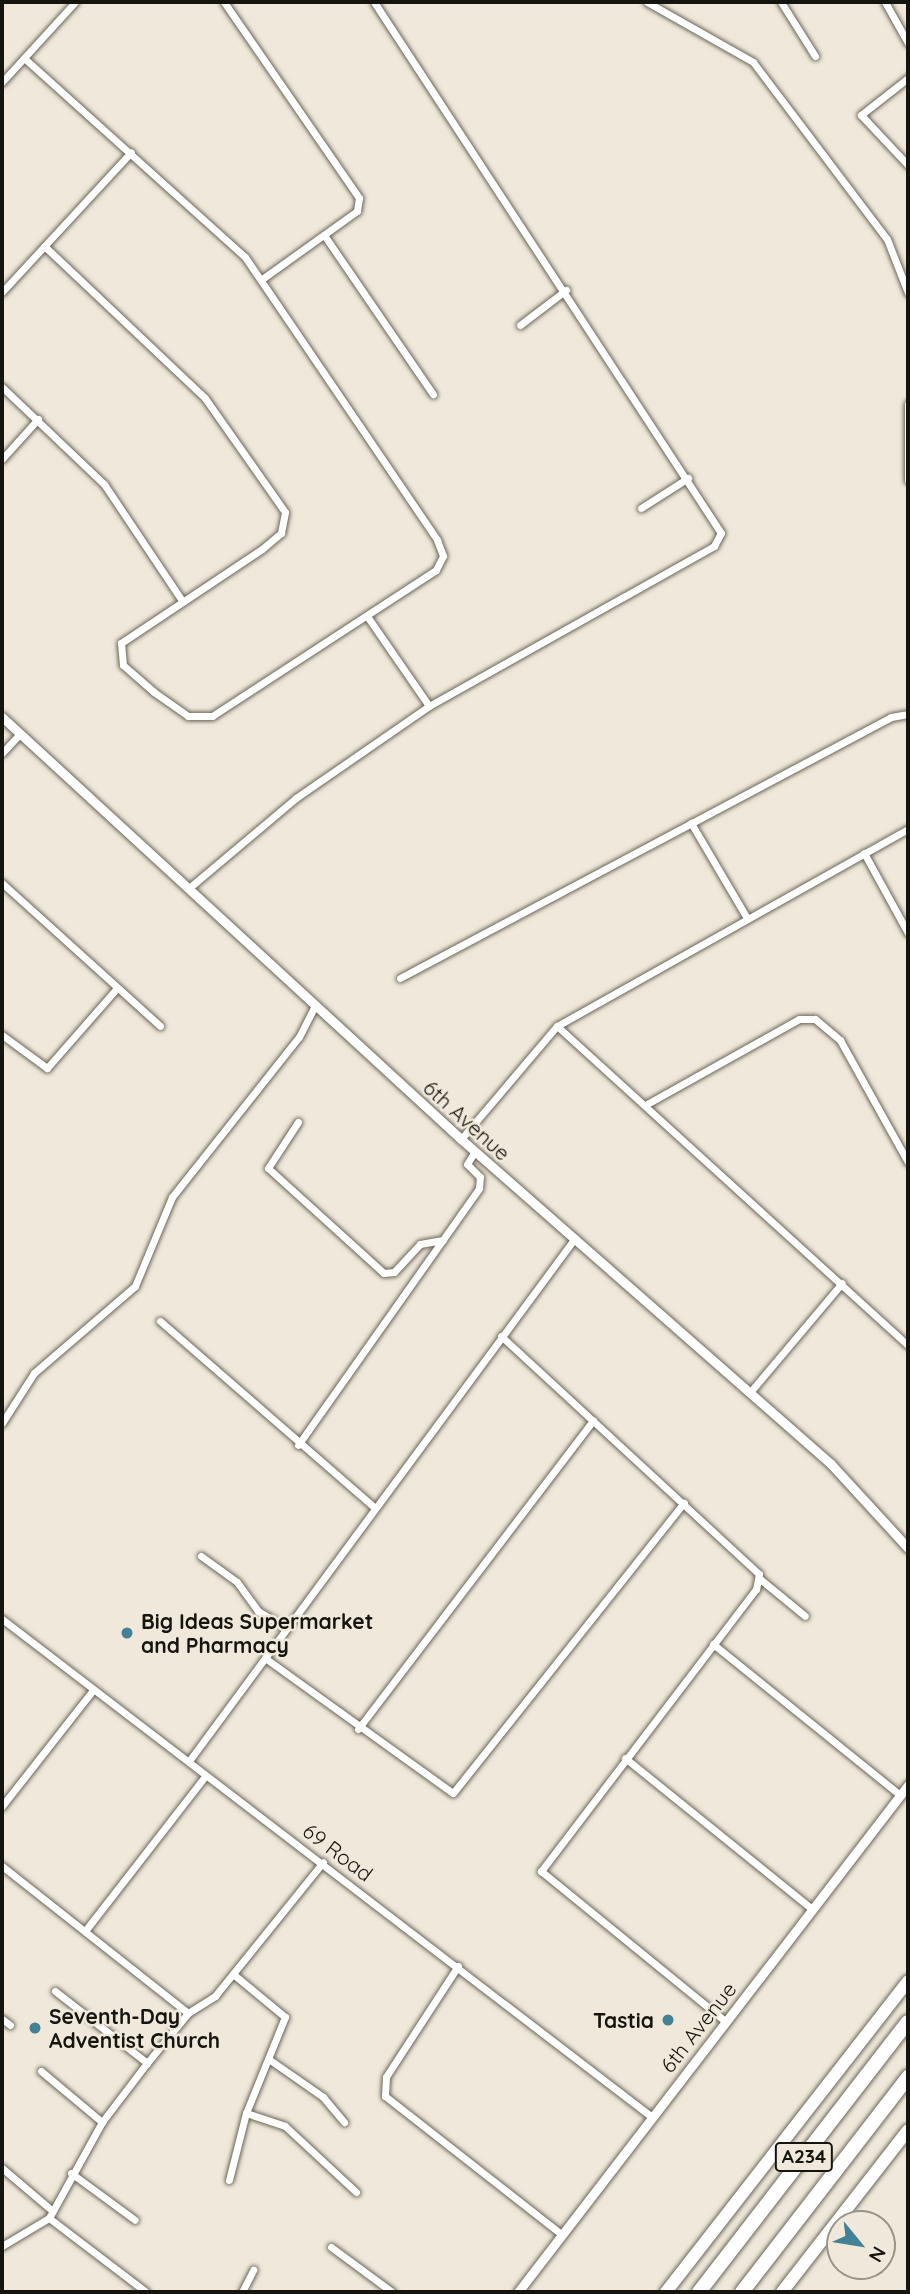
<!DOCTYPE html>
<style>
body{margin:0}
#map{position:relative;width:910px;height:2294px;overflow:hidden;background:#f0e9db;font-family:Quicksand,sans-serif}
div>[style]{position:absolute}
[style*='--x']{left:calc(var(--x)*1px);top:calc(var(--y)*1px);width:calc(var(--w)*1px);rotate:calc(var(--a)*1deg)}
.roads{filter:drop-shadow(0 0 2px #6b6558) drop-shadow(0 0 2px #6b6558)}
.minor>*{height:7px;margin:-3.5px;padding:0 3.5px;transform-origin:3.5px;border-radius:3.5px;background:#fff}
.tertiary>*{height:9px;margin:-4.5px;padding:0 4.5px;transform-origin:4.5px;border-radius:4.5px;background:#fff}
.trunk>*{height:12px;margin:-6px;padding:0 6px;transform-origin:6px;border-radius:6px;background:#fff}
.motorway>*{height:14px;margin:-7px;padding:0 7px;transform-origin:7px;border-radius:7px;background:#fff}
.dots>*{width:19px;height:19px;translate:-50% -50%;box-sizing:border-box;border:4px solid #f0e9db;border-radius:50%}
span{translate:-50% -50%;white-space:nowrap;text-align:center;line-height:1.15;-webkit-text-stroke:5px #f0e9db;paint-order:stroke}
.shield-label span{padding:2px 5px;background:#f0e9db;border:2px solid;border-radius:5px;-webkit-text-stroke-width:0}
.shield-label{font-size:19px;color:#16140f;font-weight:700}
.street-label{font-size:21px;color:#16140f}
.poi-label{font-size:21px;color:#16140f;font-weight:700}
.left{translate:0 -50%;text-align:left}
.right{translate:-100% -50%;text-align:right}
.frame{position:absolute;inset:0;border:4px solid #16140f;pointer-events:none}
.north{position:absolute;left:826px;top:2210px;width:70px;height:70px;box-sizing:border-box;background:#f0e9db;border:2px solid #999489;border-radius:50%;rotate:120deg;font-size:19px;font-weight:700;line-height:28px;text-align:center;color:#16140f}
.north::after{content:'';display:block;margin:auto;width:24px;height:32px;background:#428196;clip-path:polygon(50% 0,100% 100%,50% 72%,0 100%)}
</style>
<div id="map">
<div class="roads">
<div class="minor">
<div style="--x:224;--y:2;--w:238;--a:55.4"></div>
<div style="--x:359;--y:198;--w:13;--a:99"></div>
<div style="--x:357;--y:211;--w:117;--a:144.4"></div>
<div style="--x:647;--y:2;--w:122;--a:29.5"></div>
<div style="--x:753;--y:62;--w:222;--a:52.9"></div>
<div style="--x:887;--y:239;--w:58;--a:68.7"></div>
<div style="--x:781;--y:2;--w:64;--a:57.8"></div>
<div style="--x:885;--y:2;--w:47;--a:60.7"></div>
<div style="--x:24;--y:58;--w:297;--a:42"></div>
<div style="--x:245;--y:257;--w:342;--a:55.8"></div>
<div style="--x:437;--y:540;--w:17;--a:69"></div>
<div style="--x:443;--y:556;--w:16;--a:117"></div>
<div style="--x:436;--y:570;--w:267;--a:146.9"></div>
<div style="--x:212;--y:716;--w:24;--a:180"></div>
<div style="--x:188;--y:716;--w:42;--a:-144.8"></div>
<div style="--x:154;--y:692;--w:41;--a:-138.9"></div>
<div style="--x:123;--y:665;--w:22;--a:-95"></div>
<div style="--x:121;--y:643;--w:169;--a:-33.7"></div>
<div style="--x:262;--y:549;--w:25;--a:-40"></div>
<div style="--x:281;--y:533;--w:21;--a:-79"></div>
<div style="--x:285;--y:512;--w:139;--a:-125.1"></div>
<div style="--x:205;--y:398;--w:221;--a:-136.6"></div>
<div style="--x:908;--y:78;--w:60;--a:141.8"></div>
<div style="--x:861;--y:115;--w:69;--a:46.8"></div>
<div style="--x:2;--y:82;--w:108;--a:-47.6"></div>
<div style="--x:324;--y:235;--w:193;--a:55.6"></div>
<div style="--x:2;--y:292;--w:190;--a:-47.3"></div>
<div style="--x:520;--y:325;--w:58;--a:-37.3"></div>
<div style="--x:2;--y:387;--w:141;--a:43.6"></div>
<div style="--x:104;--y:484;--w:138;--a:56.2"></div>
<div style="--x:908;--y:404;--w:76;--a:90"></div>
<div style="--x:2;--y:459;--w:54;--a:-48"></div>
<div style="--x:641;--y:508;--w:56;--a:-32.6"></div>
<div style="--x:367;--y:616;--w:109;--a:55.4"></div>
<div style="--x:2;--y:753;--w:26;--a:-47"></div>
<div style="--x:691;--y:823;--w:110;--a:59.5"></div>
<div style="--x:864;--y:853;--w:91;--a:61.2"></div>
<div style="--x:2;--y:883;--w:213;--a:42.1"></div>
<div style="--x:189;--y:888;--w:140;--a:-40.1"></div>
<div style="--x:296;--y:798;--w:162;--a:-34.7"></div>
<div style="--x:429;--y:706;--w:327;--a:-29.3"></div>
<div style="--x:714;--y:546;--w:15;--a:-62"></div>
<div style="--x:721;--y:533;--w:634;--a:-123.16"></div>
<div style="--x:400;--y:978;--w:556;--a:-27.99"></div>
<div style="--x:891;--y:717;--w:17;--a:-10"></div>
<div style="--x:557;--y:1026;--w:474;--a:42.3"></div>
<div style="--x:2;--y:1035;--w:56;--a:36.3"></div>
<div style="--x:47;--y:1068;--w:106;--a:-48.8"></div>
<div style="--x:647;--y:1104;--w:174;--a:-29.2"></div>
<div style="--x:799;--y:1019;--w:16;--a:0"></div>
<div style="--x:815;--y:1019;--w:33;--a:40"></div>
<div style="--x:840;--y:1040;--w:140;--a:60.9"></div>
<div style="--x:298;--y:1122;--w:55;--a:123.1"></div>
<div style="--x:268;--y:1168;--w:156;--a:42.2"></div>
<div style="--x:384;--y:1273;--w:10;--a:-6"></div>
<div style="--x:394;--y:1272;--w:38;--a:-47"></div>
<div style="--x:420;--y:1244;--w:23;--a:-10"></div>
<div style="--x:461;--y:1139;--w:148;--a:-49.7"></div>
<div style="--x:557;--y:1026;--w:403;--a:-29.3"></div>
<div style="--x:160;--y:1321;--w:284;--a:41"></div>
<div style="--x:501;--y:1336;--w:351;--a:42.7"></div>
<div style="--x:759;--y:1574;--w:15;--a:101"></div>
<div style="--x:756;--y:1589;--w:355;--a:127.3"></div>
<div style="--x:541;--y:1871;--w:237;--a:39.2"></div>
<div style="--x:751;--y:1391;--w:141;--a:-49.9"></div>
<div style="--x:2;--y:1423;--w:59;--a:-57.4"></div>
<div style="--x:34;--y:1373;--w:133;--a:-40.7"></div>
<div style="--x:135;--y:1286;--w:96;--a:-67.4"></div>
<div style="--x:172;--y:1197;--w:204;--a:-51.6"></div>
<div style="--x:299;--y:1037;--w:35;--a:-63"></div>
<div style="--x:298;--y:1445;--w:314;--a:-54.8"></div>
<div style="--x:479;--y:1188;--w:11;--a:-85"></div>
<div style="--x:480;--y:1177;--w:18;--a:-135"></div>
<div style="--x:467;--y:1164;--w:15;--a:-58"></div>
<div style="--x:201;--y:1556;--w:44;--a:35.8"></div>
<div style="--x:237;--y:1582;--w:36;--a:54"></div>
<div style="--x:258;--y:1611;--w:33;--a:31"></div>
<div style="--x:760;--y:1579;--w:58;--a:39.4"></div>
<div style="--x:2;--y:1619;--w:819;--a:37.46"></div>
<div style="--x:713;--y:1644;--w:240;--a:38.9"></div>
<div style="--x:265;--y:1658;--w:231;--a:35.7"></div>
<div style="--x:453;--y:1793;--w:371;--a:-51.5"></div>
<div style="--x:358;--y:1729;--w:388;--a:-52.7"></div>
<div style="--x:625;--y:1758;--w:240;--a:38.9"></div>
<div style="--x:189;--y:1761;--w:650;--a:-53.57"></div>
<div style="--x:2;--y:1806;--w:147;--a:-51.9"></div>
<div style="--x:2;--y:1866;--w:237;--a:38.3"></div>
<div style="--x:85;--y:1931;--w:197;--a:-52.2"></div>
<div style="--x:458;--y:1966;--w:132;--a:123"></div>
<div style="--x:386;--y:2077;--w:19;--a:93"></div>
<div style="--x:385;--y:2096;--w:225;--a:38.1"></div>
<div style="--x:55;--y:1991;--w:117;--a:38"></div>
<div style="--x:2;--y:2019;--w:10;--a:37"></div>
<div style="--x:270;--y:2060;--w:65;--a:34.9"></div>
<div style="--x:323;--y:2097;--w:33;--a:50"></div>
<div style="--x:41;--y:2071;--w:80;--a:39.9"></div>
<div style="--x:246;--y:2113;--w:41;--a:18.4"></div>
<div style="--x:285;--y:2126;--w:97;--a:42.9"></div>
<div style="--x:2;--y:2168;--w:62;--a:40.4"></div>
<div style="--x:71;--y:2173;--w:79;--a:36.3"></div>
<div style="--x:229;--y:2180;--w:69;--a:-75.8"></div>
<div style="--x:246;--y:2113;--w:104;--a:-67.9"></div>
<div style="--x:285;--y:2017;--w:67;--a:-140.4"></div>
<div style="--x:49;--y:2218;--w:110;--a:-61.1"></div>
<div style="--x:102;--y:2122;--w:74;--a:-52.7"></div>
<div style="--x:147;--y:2063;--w:65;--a:-50.6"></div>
<div style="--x:188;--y:2013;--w:32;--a:-32"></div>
<div style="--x:215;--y:1996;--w:172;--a:-51.1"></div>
<div style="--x:49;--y:2218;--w:122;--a:37.3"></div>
<div style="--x:2;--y:2246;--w:55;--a:-30.8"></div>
<div style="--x:331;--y:2247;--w:76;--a:36.4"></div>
<div style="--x:242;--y:2292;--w:25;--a:-63"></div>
</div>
<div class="tertiary">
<div style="--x:2;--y:717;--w:624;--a:42.6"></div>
<div style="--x:461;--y:1139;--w:492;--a:41.3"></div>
<div style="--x:831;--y:1464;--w:114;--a:47.5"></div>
<div style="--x:518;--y:2292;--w:640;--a:-52.43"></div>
</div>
<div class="trunk">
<div style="--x:666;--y:2292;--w:394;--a:-52.1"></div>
<div style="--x:782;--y:2292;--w:205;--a:-52.1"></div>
</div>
<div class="motorway">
<div style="--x:699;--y:2292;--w:341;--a:-52.3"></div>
<div style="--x:742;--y:2292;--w:272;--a:-52.3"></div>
</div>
</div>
<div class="dots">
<div style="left:127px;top:1633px;background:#428196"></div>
<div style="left:668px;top:2020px;background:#428196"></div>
<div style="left:35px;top:2028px;background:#428196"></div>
</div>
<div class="shield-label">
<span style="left:804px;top:2157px">A234</span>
</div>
<div class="street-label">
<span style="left:467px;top:1120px;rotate:42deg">6th Avenue</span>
<span style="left:338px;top:1852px;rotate:37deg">69 Road</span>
<span style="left:698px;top:2027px;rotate:-52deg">6th Avenue</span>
</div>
<div class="poi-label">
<span class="left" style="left:141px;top:1633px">Big Ideas Supermarket<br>and Pharmacy</span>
<span class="left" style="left:49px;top:2028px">Seventh-Day<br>Adventist Church</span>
<span class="right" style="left:654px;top:2020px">Tastia</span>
</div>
<div class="frame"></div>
<div class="north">N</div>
</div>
